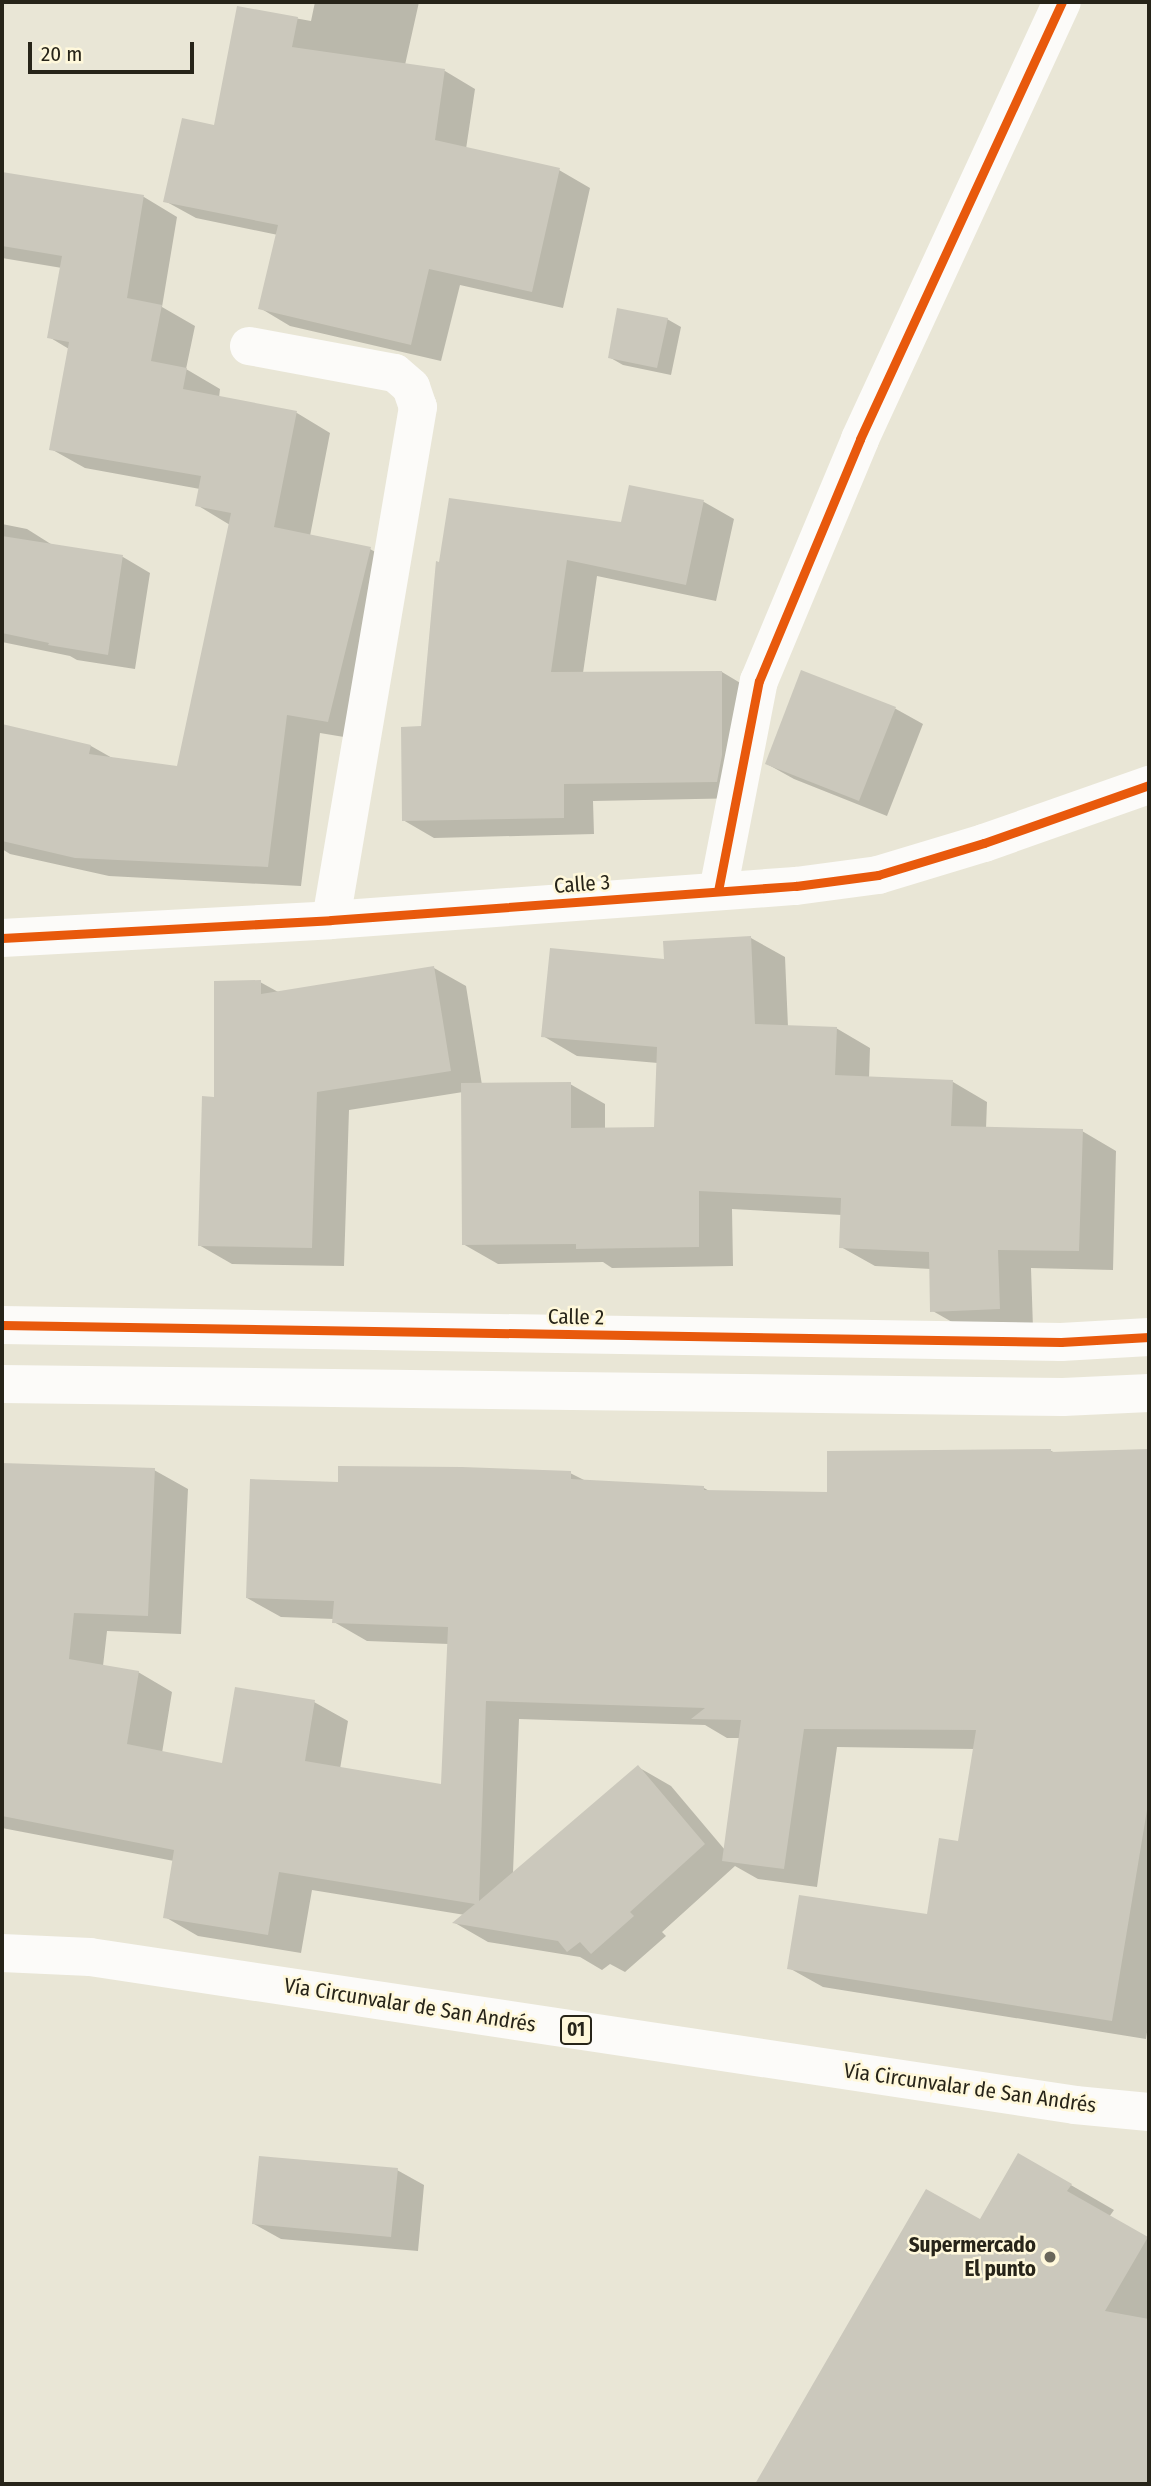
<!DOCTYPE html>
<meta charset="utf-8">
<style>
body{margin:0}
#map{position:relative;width:1151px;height:2486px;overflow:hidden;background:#e9e6d6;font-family:"Fira Sans Condensed",sans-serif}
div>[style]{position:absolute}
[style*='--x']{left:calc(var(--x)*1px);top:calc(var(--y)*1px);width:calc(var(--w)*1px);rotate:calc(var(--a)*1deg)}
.shadow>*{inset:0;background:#0003}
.building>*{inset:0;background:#cbc8bc}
.minor>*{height:38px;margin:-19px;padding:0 19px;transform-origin:19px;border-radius:19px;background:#fcfbf9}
.trunk>*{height:38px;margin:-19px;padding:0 19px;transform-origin:19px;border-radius:19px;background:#fcfbf9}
.cycleway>*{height:9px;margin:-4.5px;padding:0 4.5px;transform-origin:4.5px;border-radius:4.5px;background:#e8590c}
.dots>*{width:19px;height:19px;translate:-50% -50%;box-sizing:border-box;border:4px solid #fff8db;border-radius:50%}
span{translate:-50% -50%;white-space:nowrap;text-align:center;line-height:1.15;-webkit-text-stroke:5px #fff8db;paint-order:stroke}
.shield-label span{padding:2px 5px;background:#fff8db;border:2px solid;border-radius:5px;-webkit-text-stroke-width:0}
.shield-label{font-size:19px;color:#272419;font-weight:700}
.street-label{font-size:21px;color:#272419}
.poi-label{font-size:21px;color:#272419;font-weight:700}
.right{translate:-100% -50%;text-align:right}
.frame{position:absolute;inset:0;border:4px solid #272419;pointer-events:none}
.scale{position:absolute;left:28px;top:42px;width:166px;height:32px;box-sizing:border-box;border:4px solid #272419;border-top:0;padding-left:9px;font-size:21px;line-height:24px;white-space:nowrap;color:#272419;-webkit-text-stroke:5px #fff8db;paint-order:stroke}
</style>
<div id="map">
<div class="shadow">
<div style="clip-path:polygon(315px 2px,419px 2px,405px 65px,445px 71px,475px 89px,466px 149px,559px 170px,590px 188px,563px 308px,460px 285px,441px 361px,290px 326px,260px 308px,278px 235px,196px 218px,165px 201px,216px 127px,239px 8px,311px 21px)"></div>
<div style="clip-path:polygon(2px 174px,144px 197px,177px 217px,162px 307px,195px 326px,186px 369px,220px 389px,219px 398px,297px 413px,330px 433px,310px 536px,370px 549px,404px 568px,362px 740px,320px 733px,301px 886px,109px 876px,10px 854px,2px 849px,2px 726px,91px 746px,114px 759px,178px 768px,230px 525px,197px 505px,200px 489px,85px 468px,51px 449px,69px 349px,49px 337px,62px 268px,2px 258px)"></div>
<div style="clip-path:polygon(667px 319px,681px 327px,671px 375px,623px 365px,609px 357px)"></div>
<div style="clip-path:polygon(631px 487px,704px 502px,734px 519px,716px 601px,597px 576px,583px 673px,722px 672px,752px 690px,747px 798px,593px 801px,594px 834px,434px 838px,403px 820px,423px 728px,438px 563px,623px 524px)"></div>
<div style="clip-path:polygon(2px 524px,27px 529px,54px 546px,123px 557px,150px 573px,135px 669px,77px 660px,70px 656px,2px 642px)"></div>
<div style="clip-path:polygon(802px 673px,896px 709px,923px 724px,887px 816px,794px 779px,767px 764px)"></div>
<div style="clip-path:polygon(751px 938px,785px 957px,788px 1027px,836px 1028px,870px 1048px,869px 1079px,953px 1082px,987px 1102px,986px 1129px,1082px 1131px,1116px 1151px,1113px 1270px,1031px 1268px,1033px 1328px,966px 1330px,931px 1310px,931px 1269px,875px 1266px,841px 1247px,842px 1215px,732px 1209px,733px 1266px,612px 1268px,603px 1262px,498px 1264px,463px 1244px,463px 1092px,349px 1110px,344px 1266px,232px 1264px,199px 1245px,216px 1099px,260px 982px,280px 993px,434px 968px,466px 986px,482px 1085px,570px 1084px,605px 1104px,605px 1129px,655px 1129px,658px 1063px,577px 1056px,543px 1036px,666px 961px)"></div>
<div style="clip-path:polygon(evenodd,1149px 1450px,1149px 2019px,1146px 2039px,823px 1987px,789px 1968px,928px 1916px,959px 1843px,975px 1749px,837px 1747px,817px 1887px,758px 1879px,735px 1866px,662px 1932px,666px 1936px,625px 1972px,610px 1964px,602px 1970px,580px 1957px,488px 1942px,455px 1923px,465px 1915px,312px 1890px,301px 1953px,198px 1936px,165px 1917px,174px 1861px,2px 1828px,2px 1464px,154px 1470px,188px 1489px,181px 1634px,107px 1631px,103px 1666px,138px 1672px,172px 1692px,162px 1753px,223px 1765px,314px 1702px,348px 1721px,340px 1769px,442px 1786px,449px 1644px,367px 1641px,334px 1622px,334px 1619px,281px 1617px,247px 1598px,340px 1484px,570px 1473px,586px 1481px,704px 1488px,711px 1492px,829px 1494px,1051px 1451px,1056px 1453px,1149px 1450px,519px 1719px,705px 1725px,727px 1738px,740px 1738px,725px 1850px,671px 1786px,638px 1767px,513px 1873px,519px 1719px)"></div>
<div style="clip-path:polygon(1019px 2155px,1114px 2210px,1109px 2217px,1149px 2240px,1149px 2484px,775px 2484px,761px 2476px,981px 2222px)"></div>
<div style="clip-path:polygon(397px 2170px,424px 2185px,418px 2251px,281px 2239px,254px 2224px)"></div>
</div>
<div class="building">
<div style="clip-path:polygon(237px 6px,298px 17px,292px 47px,445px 69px,435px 140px,560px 168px,532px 292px,429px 269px,411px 345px,258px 309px,278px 225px,163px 202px,182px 118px,214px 125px)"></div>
<div style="clip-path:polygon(2px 172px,144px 195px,127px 298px,162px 305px,151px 361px,187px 368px,183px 389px,297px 411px,274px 527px,371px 547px,328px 722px,287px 715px,268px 867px,75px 858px,2px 841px,2px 724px,91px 745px,89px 754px,177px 766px,231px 513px,195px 506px,201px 476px,49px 450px,69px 342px,47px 338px,62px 256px,2px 246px)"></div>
<div style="clip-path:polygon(617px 308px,668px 318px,657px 368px,608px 358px)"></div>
<div style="clip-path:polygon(629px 485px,704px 500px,686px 585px,567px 560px,551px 672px,722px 671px,722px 755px,717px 782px,564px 784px,564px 818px,402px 821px,401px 727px,421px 726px,436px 561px,439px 562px,449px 498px,621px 522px)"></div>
<div style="clip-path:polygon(2px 536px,123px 555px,108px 655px,48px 645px,49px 643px,2px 633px)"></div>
<div style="clip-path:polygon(801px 670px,896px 707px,859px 801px,765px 764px)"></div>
<div style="clip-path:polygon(751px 936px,755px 1024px,837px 1027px,835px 1075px,953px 1080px,951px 1126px,1083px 1129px,1079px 1251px,998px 1250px,1000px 1309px,930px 1312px,929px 1252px,839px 1248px,841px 1198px,699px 1191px,699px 1247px,576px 1249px,576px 1244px,462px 1245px,461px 1083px,571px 1082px,571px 1128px,654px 1127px,657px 1047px,541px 1037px,550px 948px,664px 959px,663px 941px)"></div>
<div style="clip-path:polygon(434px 966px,451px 1071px,317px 1092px,312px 1248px,198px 1246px,202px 1096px,214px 1097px,214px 981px,261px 980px,261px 994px)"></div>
<div style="clip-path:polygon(1051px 1449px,1051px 1452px,1149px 1449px,1149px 1798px,1112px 2021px,787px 1969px,799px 1895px,927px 1914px,939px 1838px,958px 1841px,976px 1730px,804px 1729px,784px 1869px,722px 1861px,741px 1720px,691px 1719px,705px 1708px,486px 1701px,479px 1901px,638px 1765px,705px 1844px,630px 1912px,634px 1916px,591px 1954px,580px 1942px,567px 1952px,558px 1941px,452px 1923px,475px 1904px,279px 1872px,268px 1935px,163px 1918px,174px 1850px,2px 1816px,2px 1463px,155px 1468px,148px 1616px,74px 1613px,69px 1659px,139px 1671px,127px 1744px,222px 1763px,235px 1687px,315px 1700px,305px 1761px,441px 1784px,448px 1627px,332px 1623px,334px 1601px,246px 1598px,250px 1479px,338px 1482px,338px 1466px,462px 1467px,571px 1471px,571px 1479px,704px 1486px,704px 1490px,827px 1492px,827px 1451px)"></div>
<div style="clip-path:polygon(1018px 2153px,1072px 2184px,1067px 2191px,1148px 2237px,1105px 2311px,1149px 2319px,1149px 2484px,755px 2484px,926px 2189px,980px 2219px)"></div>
<div style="clip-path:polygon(259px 2156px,398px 2168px,391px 2237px,252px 2224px)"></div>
</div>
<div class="minor">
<div style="--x:249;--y:346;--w:148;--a:10.5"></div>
<div style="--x:395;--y:373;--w:21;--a:41"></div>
<div style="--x:411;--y:387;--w:21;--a:71"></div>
<div style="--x:418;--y:407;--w:520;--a:99.63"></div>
<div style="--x:718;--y:891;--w:214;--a:-79"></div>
<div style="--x:759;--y:681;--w:262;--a:-67.3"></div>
<div style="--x:860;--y:439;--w:481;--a:-65.2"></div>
<div style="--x:2;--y:938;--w:329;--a:-3.1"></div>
<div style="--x:331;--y:920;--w:466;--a:-4.2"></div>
<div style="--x:796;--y:886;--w:83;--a:-7.6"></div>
<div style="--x:878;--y:875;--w:111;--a:-16.8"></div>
<div style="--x:984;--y:843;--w:175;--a:-19.4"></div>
<div style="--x:2;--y:1325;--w:1059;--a:0.92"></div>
<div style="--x:1061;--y:1342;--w:88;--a:-3.3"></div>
<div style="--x:2;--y:1384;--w:1061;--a:0.7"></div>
<div style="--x:1063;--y:1397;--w:86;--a:-2.7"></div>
</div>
<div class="trunk">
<div style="--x:2;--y:1953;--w:88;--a:2.6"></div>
<div style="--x:90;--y:1957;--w:996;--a:8.54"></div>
<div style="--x:1075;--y:2105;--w:74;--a:5.4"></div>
</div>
<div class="cycleway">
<div style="--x:718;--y:891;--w:214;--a:-79"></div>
<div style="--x:759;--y:681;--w:262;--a:-67.3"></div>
<div style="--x:860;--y:439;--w:481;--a:-65.2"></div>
<div style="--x:2;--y:938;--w:329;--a:-3.1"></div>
<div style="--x:331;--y:920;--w:466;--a:-4.2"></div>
<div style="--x:796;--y:886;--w:83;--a:-7.6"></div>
<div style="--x:878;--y:875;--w:111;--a:-16.8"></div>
<div style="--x:984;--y:843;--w:175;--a:-19.4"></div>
<div style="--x:2;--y:1325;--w:1059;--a:0.92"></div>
<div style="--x:1061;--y:1342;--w:88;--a:-3.3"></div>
</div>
<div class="dots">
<div style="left:1050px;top:2257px;background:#6b685b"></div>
</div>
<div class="shield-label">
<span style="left:576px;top:2030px">01</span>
</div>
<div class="street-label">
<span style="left:582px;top:884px;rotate:-4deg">Calle 3</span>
<span style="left:576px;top:1317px;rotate:1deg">Calle 2</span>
<span style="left:410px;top:2005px;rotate:9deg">Vía Circunvalar de San Andrés</span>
<span style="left:970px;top:2088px;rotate:8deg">Vía Circunvalar de San Andrés</span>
</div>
<div class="poi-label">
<span class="right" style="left:1036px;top:2257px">Supermercado<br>El punto</span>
</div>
<div class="frame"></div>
<div class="scale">20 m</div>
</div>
